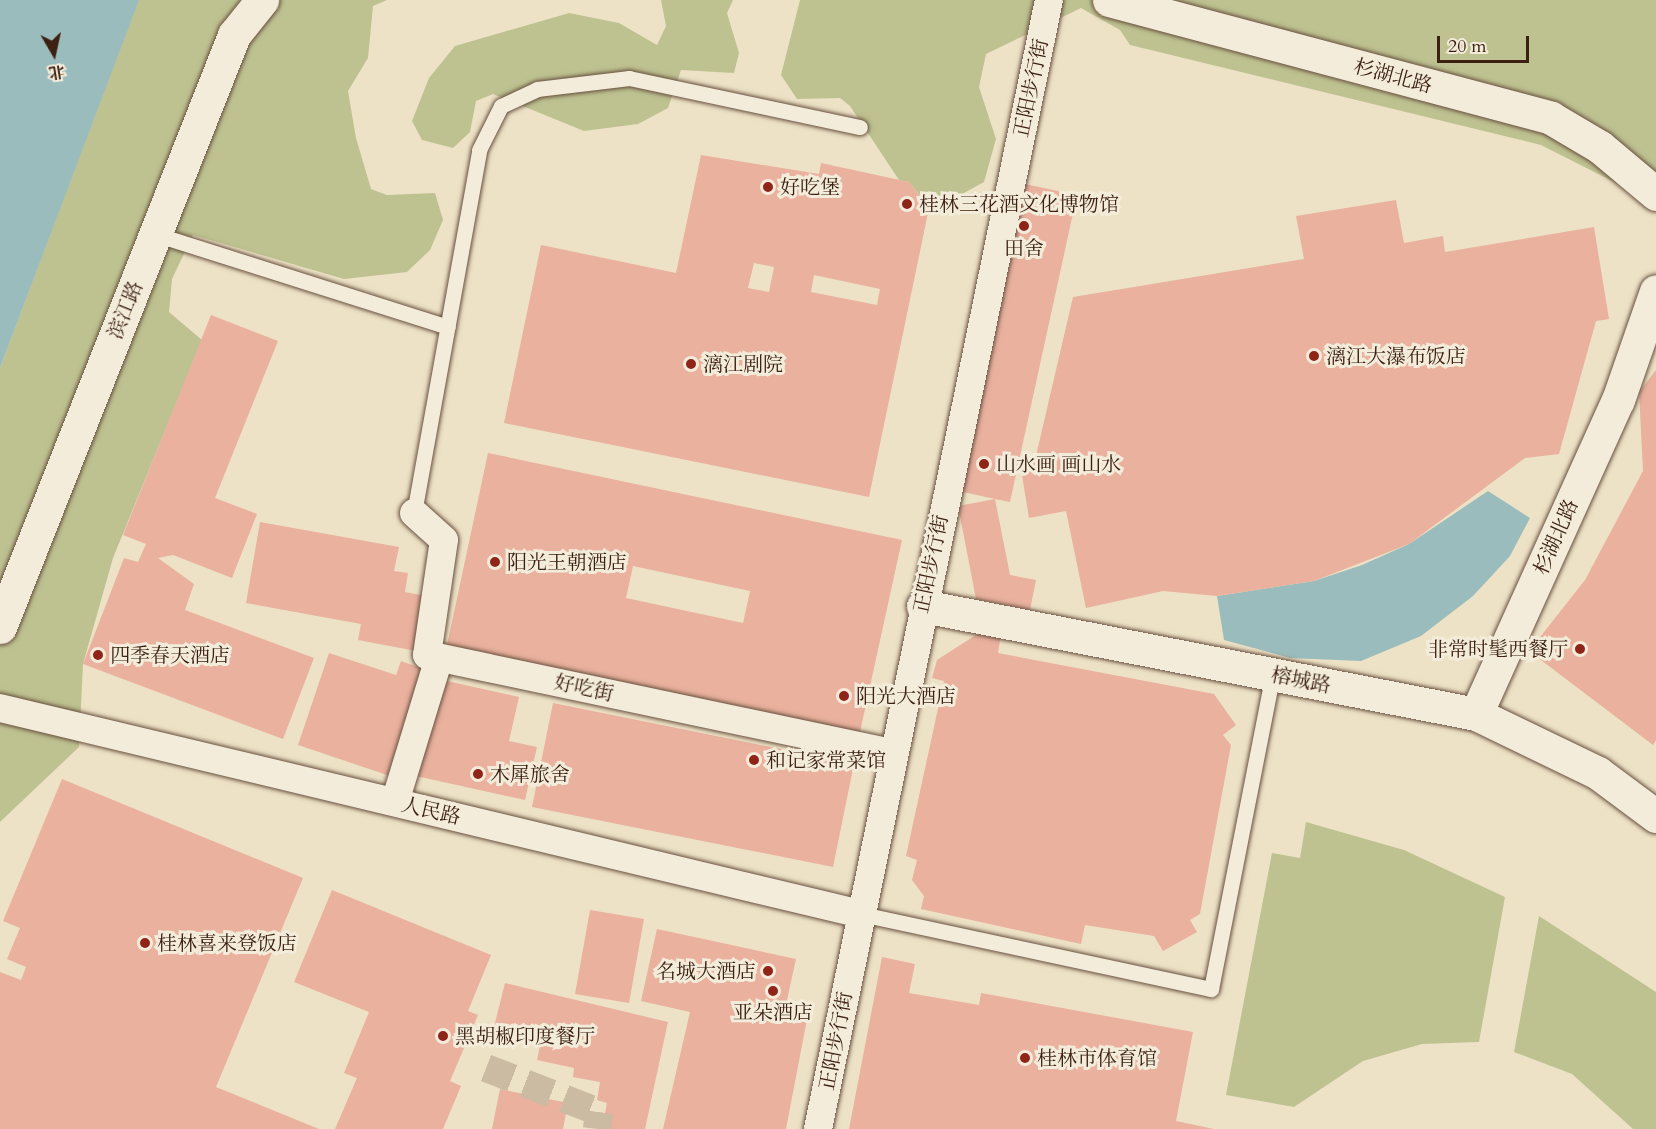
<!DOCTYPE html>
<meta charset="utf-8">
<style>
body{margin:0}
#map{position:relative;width:1656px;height:1129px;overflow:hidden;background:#ede2c6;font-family:Cardo,"Noto Serif SC",serif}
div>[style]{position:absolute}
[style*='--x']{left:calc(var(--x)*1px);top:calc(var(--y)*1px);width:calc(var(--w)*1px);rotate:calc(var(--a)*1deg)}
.green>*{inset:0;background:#bec291}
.water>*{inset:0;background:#9bbcbd}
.building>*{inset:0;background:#e9b19e}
.street-tunnel>*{height:28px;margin-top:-14px;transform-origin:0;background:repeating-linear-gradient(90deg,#cabba2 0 28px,transparent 0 42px)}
.roads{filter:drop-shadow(0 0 2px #68503f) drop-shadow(0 0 2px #68503f)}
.lane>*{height:15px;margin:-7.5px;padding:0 7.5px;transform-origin:7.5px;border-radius:7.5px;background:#f3ecda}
.street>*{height:28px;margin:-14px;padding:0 14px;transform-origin:14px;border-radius:14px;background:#f3ecda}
.secondary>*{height:33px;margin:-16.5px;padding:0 16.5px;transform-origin:16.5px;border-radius:16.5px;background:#f3ecda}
.dots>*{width:16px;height:16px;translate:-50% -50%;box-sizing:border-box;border:3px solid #f3ecda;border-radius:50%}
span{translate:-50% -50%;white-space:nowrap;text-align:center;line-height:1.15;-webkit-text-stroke:6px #f3ecda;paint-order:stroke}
.street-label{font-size:20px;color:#3c2012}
.poi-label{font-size:20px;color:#3c2012}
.left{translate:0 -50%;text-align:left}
.right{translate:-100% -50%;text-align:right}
.north{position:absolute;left:24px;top:24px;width:60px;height:60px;-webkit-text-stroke:4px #f3ecda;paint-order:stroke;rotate:171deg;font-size:16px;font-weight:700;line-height:24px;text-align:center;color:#3c2012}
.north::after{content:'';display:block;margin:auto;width:21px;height:27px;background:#3c2012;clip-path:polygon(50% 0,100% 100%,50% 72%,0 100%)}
.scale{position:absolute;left:1437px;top:36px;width:92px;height:27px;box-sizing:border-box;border:3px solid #3c2012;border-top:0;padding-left:8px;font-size:18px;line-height:21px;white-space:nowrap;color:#3c2012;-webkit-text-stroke:4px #f3ecda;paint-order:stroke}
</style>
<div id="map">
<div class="green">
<div style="clip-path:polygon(138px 0,387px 0,373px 6px,368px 58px,348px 91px,356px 138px,371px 189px,387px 195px,435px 193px,443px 220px,430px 250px,407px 272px,344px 279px,193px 235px,172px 279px,169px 312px,202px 340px,113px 558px,83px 664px,79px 747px,0 822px,0 368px)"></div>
<div style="clip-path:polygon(661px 0,733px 0,727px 13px,739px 53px,734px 73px,681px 70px,668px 108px,638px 124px,584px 131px,493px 94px,476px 101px,470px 132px,453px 148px,422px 140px,412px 121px,429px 78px,455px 46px,569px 13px,619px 23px,657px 45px,666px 26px)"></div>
<div style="clip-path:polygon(800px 0,1656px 0,1656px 196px,1624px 187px,1541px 145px,1130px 45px,1120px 30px,1081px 8px,986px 54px,979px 87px,996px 139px,984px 182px,962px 194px,921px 197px,909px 182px,899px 180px,850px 106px,840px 98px,797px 99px,781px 75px)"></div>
<div style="clip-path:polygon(1306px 822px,1404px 850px,1505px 897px,1479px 1042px,1422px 1044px,1363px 1061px,1294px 1107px,1226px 1095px,1272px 853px,1300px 858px)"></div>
<div style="clip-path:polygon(1539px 916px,1656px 992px,1656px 1129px,1633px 1129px,1572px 1074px,1514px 1052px)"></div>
</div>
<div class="water">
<div style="clip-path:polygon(0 0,139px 0,0 368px)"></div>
<div style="clip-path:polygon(1488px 491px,1530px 518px,1510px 556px,1473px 596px,1421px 636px,1361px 661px,1290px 658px,1224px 640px,1217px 596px,1314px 581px,1362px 565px,1409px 544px)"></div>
</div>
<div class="building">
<div style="clip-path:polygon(evenodd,701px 155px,819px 174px,821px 163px,909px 182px,929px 208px,869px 497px,504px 423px,541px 245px,676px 273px,701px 155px,754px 263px,774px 267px,769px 292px,748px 288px,754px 263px,701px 155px,814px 275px,880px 289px,877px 305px,811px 292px,814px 275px)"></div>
<div style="clip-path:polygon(1020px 183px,1077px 195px,1010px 502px,995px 499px,1010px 575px,1036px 580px,1030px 610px,976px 599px,958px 506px,995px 499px,954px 490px)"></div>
<div style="clip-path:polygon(1396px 200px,1404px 243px,1443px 236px,1445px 252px,1594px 227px,1609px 319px,1596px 321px,1559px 454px,1525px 458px,1409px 544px,1314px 581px,1217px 596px,1163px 591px,1086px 608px,1066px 511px,1029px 518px,1020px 463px,1035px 460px,1073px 297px,1304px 259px,1296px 216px)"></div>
<div style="clip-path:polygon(211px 315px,278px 341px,215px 498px,257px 514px,232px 578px,173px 555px,158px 558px,194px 584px,185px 610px,314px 658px,283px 739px,83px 664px,124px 558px,138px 562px,146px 544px,123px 535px)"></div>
<div style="clip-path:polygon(1656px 370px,1656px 740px,1653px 745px,1529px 651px,1585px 580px,1643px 471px,1639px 392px)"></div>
<div style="clip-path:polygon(evenodd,488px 453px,902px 540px,860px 732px,447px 645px,488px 453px,633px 566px,750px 591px,743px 623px,626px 598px,633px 566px)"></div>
<div style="clip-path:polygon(260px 522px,399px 547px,394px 571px,408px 573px,405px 592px,426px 596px,416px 651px,358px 640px,361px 624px,246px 603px)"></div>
<div style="clip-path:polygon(982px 631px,1001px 634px,998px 653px,1214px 694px,1236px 725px,1223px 735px,1231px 745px,1200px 914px,1190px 920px,1197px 932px,1163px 951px,1154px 936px,1085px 925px,1081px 944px,921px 909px,924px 896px,912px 880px,917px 860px,906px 856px,944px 681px,932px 678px,937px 660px)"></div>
<div style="clip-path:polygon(329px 653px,396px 675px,401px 661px,429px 671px,393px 777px,298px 745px)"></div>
<div style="clip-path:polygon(438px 679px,519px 697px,509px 741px,537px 747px,525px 800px,416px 776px)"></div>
<div style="clip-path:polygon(553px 703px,854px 764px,833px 867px,532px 807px)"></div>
<div style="clip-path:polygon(62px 779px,303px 878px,216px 1087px,319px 1129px,0 1129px,0 972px,21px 980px,26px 967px,7px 959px,20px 928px,3px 921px)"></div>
<div style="clip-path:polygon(332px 890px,491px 955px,468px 1011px,478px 1015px,450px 1081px,461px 1086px,443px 1129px,335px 1129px,357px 1078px,344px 1073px,369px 1012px,294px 982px)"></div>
<div style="clip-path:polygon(590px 910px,644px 919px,629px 1003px,575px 994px)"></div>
<div style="clip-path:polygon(657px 929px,796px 959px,785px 1009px,808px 1014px,786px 1129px,663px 1129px,690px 1012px,641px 1001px)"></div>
<div style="clip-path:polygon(882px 957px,915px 964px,909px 993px,979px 1005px,981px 993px,1193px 1032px,1176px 1121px,1214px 1129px,849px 1129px)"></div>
<div style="clip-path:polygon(505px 983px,668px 1022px,645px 1129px,602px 1129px,607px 1103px,597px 1100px,600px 1082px,573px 1077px,574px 1068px,537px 1060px,540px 1046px,492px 1035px)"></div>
<div style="clip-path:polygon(500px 1089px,568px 1103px,563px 1129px,492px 1129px)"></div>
</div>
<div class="street-tunnel">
<div style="--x:486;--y:1068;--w:121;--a:21.3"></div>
<div style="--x:599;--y:1112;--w:17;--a:97"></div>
</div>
<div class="roads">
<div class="lane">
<div style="--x:155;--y:234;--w:307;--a:17.6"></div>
<div style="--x:414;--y:513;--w:369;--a:-79.8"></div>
<div style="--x:479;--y:150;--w:49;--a:-63.4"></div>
<div style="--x:501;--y:106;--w:40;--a:-25"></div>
<div style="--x:537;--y:89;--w:93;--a:-6.8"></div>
<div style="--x:629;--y:78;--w:236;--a:12"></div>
<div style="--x:861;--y:914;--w:358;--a:12.1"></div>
<div style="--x:1211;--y:989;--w:321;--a:-78.9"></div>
</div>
<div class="street">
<div style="--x:414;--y:513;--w:40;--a:42"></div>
<div style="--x:444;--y:540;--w:116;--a:98.4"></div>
<div style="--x:427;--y:655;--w:476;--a:11.9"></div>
<div style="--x:0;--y:708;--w:885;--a:13.46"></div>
<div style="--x:395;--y:802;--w:151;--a:-73"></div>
<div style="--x:818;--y:1129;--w:1152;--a:-78.44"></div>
</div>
<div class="secondary">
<div style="--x:1109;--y:0;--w:457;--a:14.9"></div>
<div style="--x:1551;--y:118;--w:57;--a:30.6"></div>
<div style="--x:1600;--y:147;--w:73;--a:40"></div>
<div style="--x:923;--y:606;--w:563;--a:11.05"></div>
<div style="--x:1476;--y:714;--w:136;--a:25.8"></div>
<div style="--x:1598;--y:773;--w:72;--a:36.6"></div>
<div style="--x:0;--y:627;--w:637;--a:-68.43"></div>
<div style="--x:234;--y:35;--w:45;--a:-51.3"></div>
<div style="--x:1476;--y:714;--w:345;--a:-65.7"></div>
<div style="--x:1618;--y:400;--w:115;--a:-70.8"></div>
</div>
</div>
<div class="dots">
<div style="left:768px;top:187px;background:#8f2418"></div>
<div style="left:907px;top:204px;background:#8f2418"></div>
<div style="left:1024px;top:226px;background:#8f2418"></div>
<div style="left:1314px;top:356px;background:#8f2418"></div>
<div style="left:691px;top:364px;background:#8f2418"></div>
<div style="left:984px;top:464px;background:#8f2418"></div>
<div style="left:495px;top:562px;background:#8f2418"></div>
<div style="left:1580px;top:649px;background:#8f2418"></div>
<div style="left:98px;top:655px;background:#8f2418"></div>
<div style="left:844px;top:696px;background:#8f2418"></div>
<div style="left:754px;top:760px;background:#8f2418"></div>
<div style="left:478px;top:774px;background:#8f2418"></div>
<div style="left:145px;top:943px;background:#8f2418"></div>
<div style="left:768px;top:971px;background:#8f2418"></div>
<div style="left:773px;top:991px;background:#8f2418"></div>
<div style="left:443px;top:1036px;background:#8f2418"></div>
<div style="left:1025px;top:1058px;background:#8f2418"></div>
</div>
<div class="street-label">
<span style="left:1393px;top:76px;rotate:15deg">杉湖北路</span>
<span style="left:1031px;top:88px;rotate:-78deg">正阳步行街</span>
<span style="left:125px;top:310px;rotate:-68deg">滨江路</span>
<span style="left:1556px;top:537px;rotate:-66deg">杉湖北路</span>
<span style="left:931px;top:564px;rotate:-78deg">正阳步行街</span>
<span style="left:1301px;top:680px;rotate:11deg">榕城路</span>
<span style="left:584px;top:688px;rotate:12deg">好吃街</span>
<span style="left:431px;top:811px;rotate:13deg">人民路</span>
<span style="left:836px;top:1041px;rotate:-79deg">正阳步行街</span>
</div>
<div class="poi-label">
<span class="left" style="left:780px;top:187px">好吃堡</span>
<span class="left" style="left:919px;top:204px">桂林三花酒文化博物馆</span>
<span style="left:1024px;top:248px">田舍</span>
<span class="left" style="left:1326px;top:356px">漓江大瀑布饭店</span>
<span class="left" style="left:703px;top:364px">漓江剧院</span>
<span class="left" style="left:996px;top:464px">山水画 画山水</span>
<span class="left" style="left:507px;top:562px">阳光王朝酒店</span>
<span class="right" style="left:1568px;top:649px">非常时髦西餐厅</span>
<span class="left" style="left:110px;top:655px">四季春天酒店</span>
<span class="left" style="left:856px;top:696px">阳光大酒店</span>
<span class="left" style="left:766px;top:760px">和记家常菜馆</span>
<span class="left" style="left:490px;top:774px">木犀旅舍</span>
<span class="left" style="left:157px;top:943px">桂林喜来登饭店</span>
<span class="right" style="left:756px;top:971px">名城大酒店</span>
<span style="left:773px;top:1012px">亚朵酒店</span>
<span class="left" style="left:455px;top:1036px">黑胡椒印度餐厅</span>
<span class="left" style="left:1037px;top:1058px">桂林市体育馆</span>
</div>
<div class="north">北</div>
<div class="scale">20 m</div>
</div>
